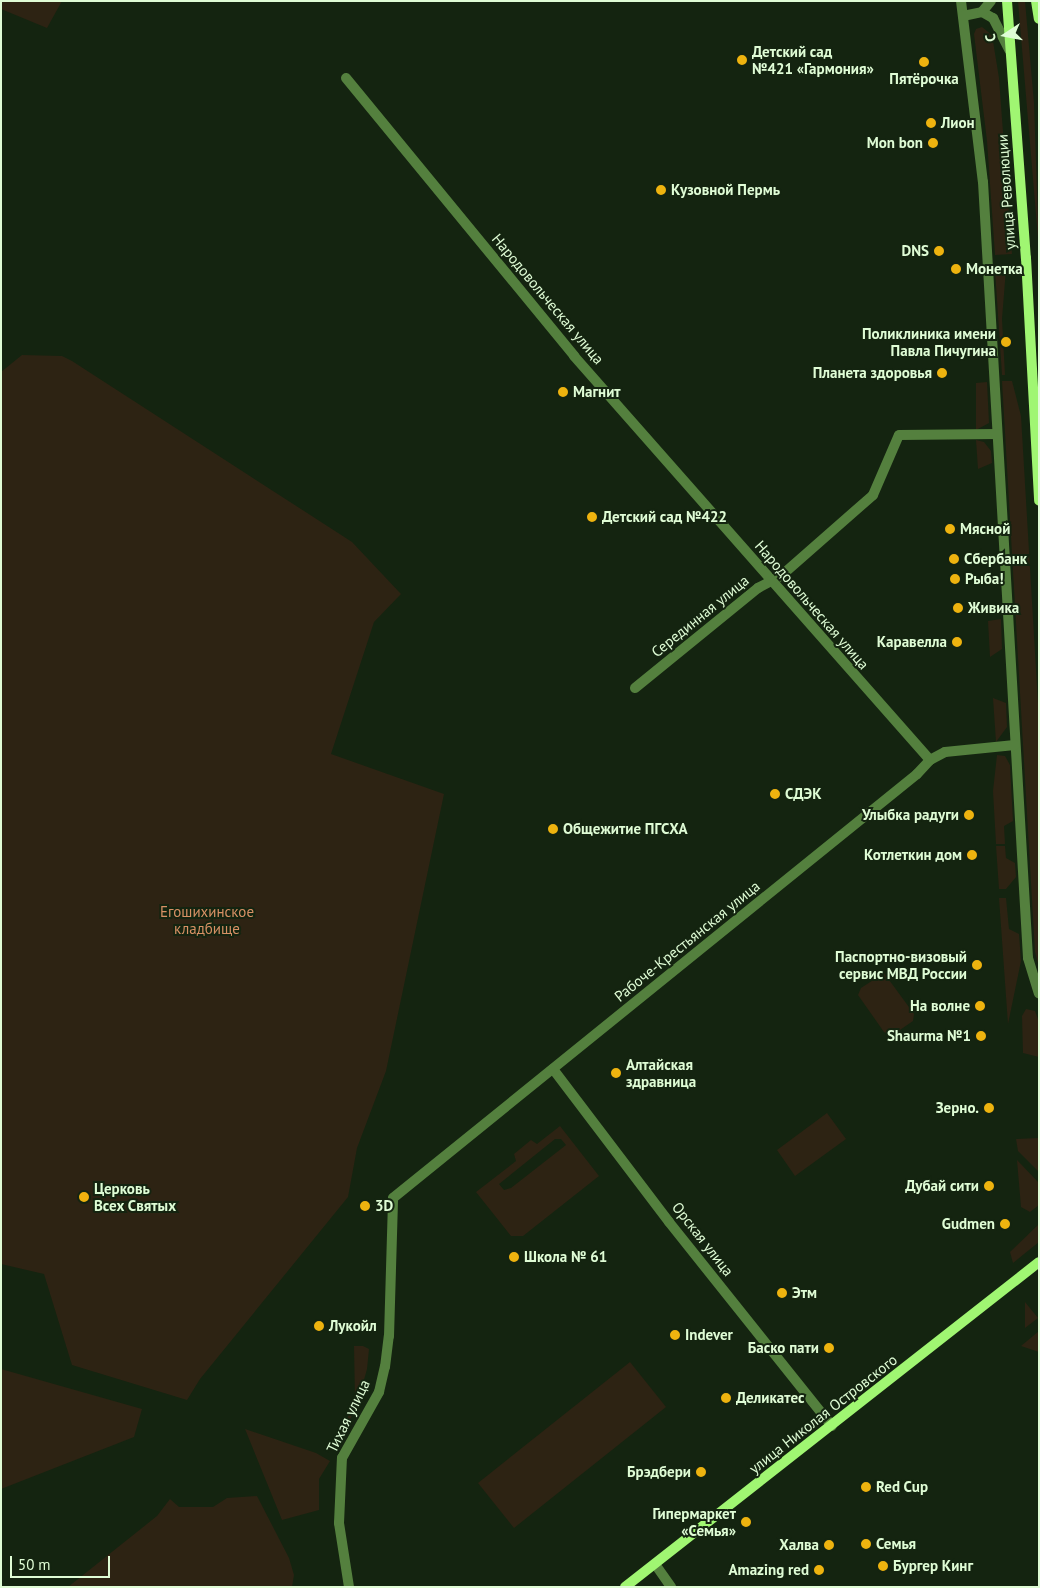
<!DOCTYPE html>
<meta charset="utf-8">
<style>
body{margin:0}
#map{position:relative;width:1040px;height:1588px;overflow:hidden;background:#142410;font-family:"PT Sans",sans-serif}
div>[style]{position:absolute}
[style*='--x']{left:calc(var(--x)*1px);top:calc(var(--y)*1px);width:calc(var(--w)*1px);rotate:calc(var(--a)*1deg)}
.green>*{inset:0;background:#2d2313}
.minor>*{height:10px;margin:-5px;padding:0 5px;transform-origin:5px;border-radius:5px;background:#54803e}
.secondary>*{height:10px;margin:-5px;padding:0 5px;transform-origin:5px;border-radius:5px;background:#a0f672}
.dots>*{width:14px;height:14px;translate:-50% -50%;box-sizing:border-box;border:2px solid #142410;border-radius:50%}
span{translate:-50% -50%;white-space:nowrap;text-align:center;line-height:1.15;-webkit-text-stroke:4px #142410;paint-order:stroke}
.poi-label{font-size:15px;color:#dffcd5;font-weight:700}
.left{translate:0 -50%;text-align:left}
.right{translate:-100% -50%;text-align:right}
.street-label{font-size:15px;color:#dffcd5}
.park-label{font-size:15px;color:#d89165}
.frame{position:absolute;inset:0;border:2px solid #dffcd5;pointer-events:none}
.north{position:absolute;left:980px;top:10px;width:50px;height:50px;-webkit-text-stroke:4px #142410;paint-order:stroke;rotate:259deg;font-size:14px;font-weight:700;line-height:20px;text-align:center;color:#dffcd5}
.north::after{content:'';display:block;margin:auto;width:18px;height:22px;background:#dffcd5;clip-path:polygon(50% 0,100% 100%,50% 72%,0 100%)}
.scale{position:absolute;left:10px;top:1556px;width:100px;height:22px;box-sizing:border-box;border:2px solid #dffcd5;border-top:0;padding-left:6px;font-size:15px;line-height:18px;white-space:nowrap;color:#dffcd5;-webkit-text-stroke:4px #142410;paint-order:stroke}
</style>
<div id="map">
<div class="green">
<div style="clip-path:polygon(1px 1px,62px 1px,47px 28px,1px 9px)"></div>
<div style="clip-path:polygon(1018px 1px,1025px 1px,1034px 103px,1039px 250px)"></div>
<div style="clip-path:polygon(982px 27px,992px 35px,999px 78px,1012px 254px,995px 255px,987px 141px,974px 34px,976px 29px)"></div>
<div style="clip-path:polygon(1006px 269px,1002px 319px,1005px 375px,1002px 375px,995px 270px)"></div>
<div style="clip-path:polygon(22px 355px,62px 356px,72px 361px,352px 542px,401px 594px,374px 622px,331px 754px,444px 794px,386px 1071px,357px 1148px,348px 1197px,200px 1379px,187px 1400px,72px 1365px,44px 1274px,1px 1264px,1px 372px)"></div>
<div style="clip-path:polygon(1002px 381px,1012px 381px,1021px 416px,1039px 720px,1039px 967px,1035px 952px)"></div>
<div style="clip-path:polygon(987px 382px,989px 423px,976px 430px,976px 383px)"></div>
<div style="clip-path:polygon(976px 440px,984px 442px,991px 451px,992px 463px,978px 469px)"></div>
<div style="clip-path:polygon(1001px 619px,1002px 649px,990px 657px,988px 621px)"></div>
<div style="clip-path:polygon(993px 698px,1006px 703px,1007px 727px,996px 742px)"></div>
<div style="clip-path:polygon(997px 755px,1005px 756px,1010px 765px,1013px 821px,1004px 826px,1005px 844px,996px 844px,993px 791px)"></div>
<div style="clip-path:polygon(996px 846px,1005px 846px,1006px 858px,1015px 863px,1016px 877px,1006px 889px,999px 889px)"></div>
<div style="clip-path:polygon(999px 898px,1006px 898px,1009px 929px,1019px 934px,1021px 961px,1008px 1024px)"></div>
<div style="clip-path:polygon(884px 973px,914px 1014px,913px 1021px,891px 1036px,884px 1032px,858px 995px,861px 988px)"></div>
<div style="clip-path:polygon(1026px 1009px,1035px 1011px,1039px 1022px,1039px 1057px,1023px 1053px,1022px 1016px)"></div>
<div style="clip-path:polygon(827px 1113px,846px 1139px,795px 1176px,777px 1150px)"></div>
<div style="clip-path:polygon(evenodd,560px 1126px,599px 1176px,523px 1236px,511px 1236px,476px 1192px,516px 1161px,514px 1154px,531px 1140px,537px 1144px,560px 1126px,555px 1139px,561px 1139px,566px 1145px,511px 1188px,504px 1190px,499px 1184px,555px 1139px)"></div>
<div style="clip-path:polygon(1039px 1138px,1039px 1172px,1018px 1151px,1016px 1139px)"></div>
<div style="clip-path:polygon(1017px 1160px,1039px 1183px,1039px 1205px,1030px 1212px,1021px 1207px)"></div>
<div style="clip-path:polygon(1039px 1224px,1039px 1242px,1013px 1263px,1010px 1252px)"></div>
<div style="clip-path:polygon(1025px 1302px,1038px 1318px,1025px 1328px)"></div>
<div style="clip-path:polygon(1039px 1331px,1039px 1352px,1021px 1346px)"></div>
<div style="clip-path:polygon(354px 1346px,363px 1346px,369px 1349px,367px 1369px,357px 1405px,335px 1450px,355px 1399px)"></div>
<div style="clip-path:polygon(630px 1362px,666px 1407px,514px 1528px,478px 1483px)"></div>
<div style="clip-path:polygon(1px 1369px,142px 1409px,134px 1437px,1px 1489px)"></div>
<div style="clip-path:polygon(245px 1429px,316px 1453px,330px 1461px,319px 1479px,319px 1510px,282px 1520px)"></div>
<div style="clip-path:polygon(257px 1496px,289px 1558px,294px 1575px,292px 1587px,68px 1587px,157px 1516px,170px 1499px,179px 1507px,213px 1507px,227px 1498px)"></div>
</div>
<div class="minor">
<div style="--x:961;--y:1;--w:182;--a:83.1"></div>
<div style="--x:983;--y:182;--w:777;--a:86.68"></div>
<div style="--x:1028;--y:958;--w:37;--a:73"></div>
<div style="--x:982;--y:12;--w:13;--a:29"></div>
<div style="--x:993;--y:18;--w:36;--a:63"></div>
<div style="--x:963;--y:16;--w:19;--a:-12"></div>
<div style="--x:982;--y:12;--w:14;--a:-51"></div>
<div style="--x:346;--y:78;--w:360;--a:50.6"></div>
<div style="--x:574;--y:356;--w:538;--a:48.61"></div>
<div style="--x:635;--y:688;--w:159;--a:-39.1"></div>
<div style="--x:758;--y:588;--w:27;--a:-28"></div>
<div style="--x:782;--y:575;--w:121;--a:-41.3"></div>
<div style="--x:873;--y:495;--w:65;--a:-66.6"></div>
<div style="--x:899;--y:435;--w:98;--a:-0.6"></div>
<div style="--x:553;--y:1069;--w:192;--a:52.8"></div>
<div style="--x:669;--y:1222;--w:261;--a:51.4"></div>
<div style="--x:655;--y:1564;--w:28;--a:55"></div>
<div style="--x:349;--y:1587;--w:65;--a:-98.9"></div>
<div style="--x:339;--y:1523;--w:65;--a:-87.4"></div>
<div style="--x:342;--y:1458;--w:76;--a:-60.7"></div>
<div style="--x:379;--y:1392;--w:26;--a:-77"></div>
<div style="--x:385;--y:1367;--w:31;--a:-83"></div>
<div style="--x:389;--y:1336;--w:138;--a:-88.3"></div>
<div style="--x:393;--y:1198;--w:674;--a:-38.98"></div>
<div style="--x:917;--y:774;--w:19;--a:-47"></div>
<div style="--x:930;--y:760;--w:17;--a:-28"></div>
<div style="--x:945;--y:752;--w:70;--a:-5.7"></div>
</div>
<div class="secondary">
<div style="--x:1007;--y:1;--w:258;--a:85.8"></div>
<div style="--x:1026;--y:258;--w:243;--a:86.9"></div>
<div style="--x:1036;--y:1;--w:18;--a:81"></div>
<div style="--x:625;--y:1587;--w:526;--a:-38.13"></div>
</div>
<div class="dots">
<div style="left:742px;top:60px;background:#eeb30f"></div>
<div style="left:924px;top:62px;background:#eeb30f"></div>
<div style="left:931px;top:123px;background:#eeb30f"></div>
<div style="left:933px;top:143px;background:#eeb30f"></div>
<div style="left:661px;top:190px;background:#eeb30f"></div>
<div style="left:939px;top:251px;background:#eeb30f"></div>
<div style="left:956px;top:269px;background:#eeb30f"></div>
<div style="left:1006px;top:342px;background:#eeb30f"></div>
<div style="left:942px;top:373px;background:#eeb30f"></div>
<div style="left:563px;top:392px;background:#eeb30f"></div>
<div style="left:592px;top:517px;background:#eeb30f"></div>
<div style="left:950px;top:529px;background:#eeb30f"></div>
<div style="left:954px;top:559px;background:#eeb30f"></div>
<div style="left:955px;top:579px;background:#eeb30f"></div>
<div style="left:958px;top:608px;background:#eeb30f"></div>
<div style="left:957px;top:642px;background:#eeb30f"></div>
<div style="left:775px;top:794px;background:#eeb30f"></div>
<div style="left:969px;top:815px;background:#eeb30f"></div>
<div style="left:553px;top:829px;background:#eeb30f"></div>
<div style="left:972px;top:855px;background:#eeb30f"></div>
<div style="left:977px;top:965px;background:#eeb30f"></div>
<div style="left:980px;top:1006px;background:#eeb30f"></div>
<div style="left:981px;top:1036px;background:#eeb30f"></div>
<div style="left:616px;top:1073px;background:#eeb30f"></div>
<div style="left:989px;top:1108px;background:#eeb30f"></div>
<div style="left:989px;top:1186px;background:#eeb30f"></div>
<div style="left:84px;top:1197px;background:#eeb30f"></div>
<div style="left:365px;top:1206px;background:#eeb30f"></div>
<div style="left:1005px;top:1224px;background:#eeb30f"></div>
<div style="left:514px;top:1257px;background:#eeb30f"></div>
<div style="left:782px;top:1293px;background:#eeb30f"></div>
<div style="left:319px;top:1326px;background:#eeb30f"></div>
<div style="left:675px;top:1335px;background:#eeb30f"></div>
<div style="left:829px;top:1348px;background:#eeb30f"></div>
<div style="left:726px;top:1398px;background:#eeb30f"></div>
<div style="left:701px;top:1472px;background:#eeb30f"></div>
<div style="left:866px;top:1487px;background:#eeb30f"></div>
<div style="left:746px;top:1522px;background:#eeb30f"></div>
<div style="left:866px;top:1544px;background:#eeb30f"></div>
<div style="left:829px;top:1545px;background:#eeb30f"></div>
<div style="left:883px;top:1566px;background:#eeb30f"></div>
<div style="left:819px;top:1570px;background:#eeb30f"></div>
</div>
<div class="poi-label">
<span class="left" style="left:752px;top:60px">Детский сад<br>№421 «Гармония»</span>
<span style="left:924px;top:79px">Пятёрочка</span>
<span class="left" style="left:941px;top:123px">Лион</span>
<span class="right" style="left:923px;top:143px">Mon bon</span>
<span class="left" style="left:671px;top:190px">Кузовной Пермь</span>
<span class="right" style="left:929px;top:251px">DNS</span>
<span class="left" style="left:966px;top:269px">Монетка</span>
<span class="right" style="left:996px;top:342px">Поликлиника имени<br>Павла Пичугина</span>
<span class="right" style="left:932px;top:373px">Планета здоровья</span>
<span class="left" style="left:573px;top:392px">Магнит</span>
<span class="left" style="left:602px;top:517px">Детский сад №422</span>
<span class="left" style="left:960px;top:529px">Мясной</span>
<span class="left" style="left:964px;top:559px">Сбербанк</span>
<span class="left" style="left:965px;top:579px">Рыба!</span>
<span class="left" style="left:968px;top:608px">Живика</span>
<span class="right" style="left:947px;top:642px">Каравелла</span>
<span class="left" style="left:785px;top:794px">СДЭК</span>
<span class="right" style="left:959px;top:815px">Улыбка радуги</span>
<span class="left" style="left:563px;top:829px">Общежитие ПГСХА</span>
<span class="right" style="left:962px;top:855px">Котлеткин дом</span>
<span class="right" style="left:967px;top:965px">Паспортно-визовый<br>сервис МВД России</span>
<span class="right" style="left:970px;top:1006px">На волне</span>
<span class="right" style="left:971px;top:1036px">Shaurma №1</span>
<span class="left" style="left:626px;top:1073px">Алтайская<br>здравница</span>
<span class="right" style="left:979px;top:1108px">Зерно.</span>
<span class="right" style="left:979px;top:1186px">Дубай сити</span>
<span class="left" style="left:94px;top:1197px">Церковь<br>Всех Святых</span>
<span class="left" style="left:375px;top:1206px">3D</span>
<span class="right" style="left:995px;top:1224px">Gudmen</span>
<span class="left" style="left:524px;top:1257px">Школа № 61</span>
<span class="left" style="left:792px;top:1293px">Этм</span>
<span class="left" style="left:329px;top:1326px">Лукойл</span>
<span class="left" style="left:685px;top:1335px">Indever</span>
<span class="right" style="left:819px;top:1348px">Баско пати</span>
<span class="left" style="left:736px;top:1398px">Деликатес</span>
<span class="right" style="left:691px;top:1472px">Брэдбери</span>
<span class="left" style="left:876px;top:1487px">Red Cup</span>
<span class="right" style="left:736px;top:1522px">Гипермаркет<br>«Семья»</span>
<span class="left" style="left:876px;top:1544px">Семья</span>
<span class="right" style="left:819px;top:1545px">Халва</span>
<span class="left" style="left:893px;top:1566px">Бургер Кинг</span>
<span class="right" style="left:809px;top:1570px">Amazing red</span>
</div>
<div class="street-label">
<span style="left:1006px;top:192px;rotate:-94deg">улица Революции</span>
<span style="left:548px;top:299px;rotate:50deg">Народовольческая улица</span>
<span style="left:812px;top:605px;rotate:49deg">Народовольческая улица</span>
<span style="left:700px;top:616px;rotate:-39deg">Серединная улица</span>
<span style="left:687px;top:941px;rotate:-39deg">Рабоче-Крестьянская улица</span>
<span style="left:703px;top:1239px;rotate:52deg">Орская улица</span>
<span style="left:823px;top:1414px;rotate:-38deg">улица Николая Островского</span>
<span style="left:348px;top:1416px;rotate:-64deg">Тихая улица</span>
</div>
<div class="park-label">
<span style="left:207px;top:920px">Егошихинское<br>кладбище</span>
</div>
<div class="frame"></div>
<div class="north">С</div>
<div class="scale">50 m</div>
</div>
